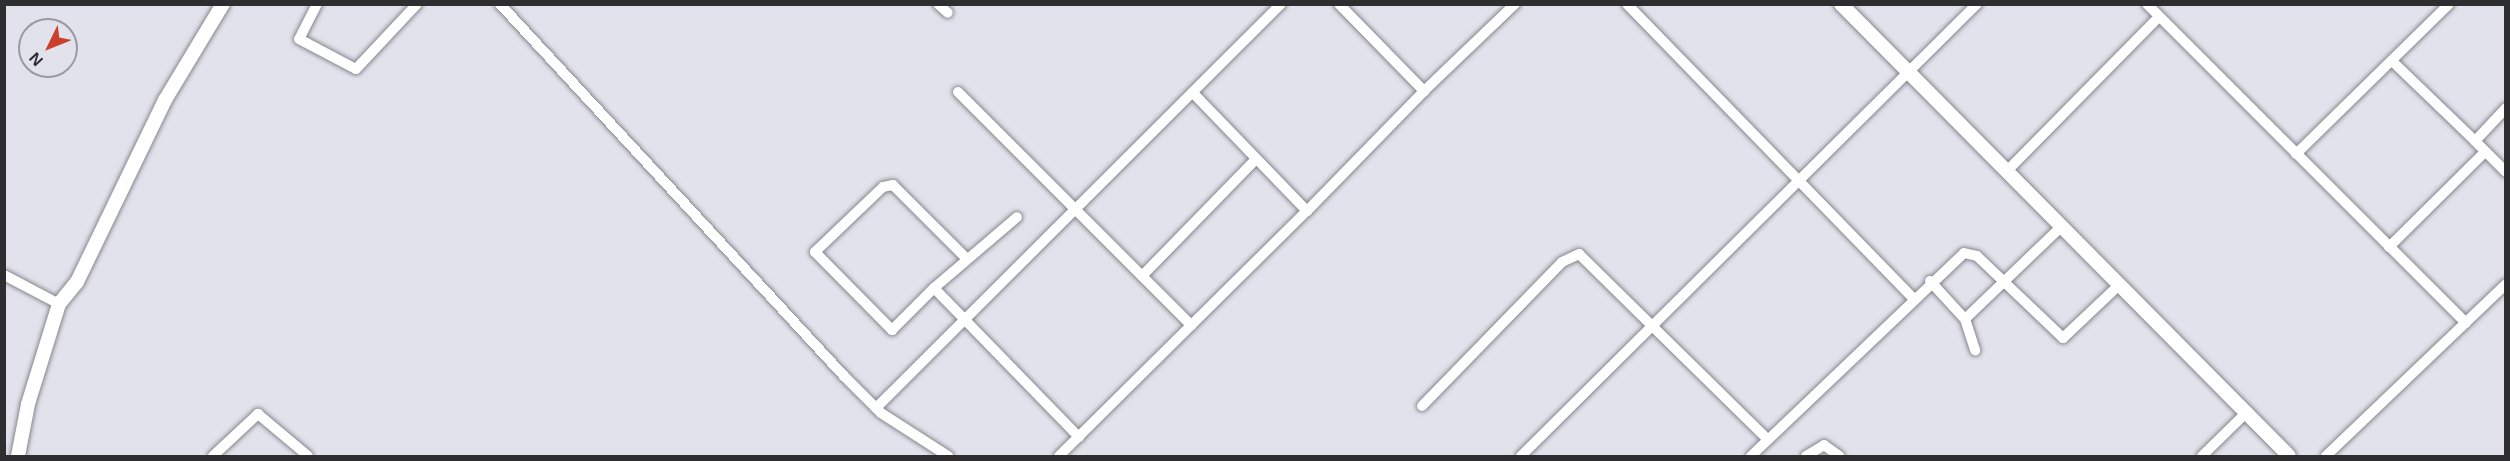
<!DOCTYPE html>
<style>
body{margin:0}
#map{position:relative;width:2510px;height:461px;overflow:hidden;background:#e1e2eb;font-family:Helvetica,sans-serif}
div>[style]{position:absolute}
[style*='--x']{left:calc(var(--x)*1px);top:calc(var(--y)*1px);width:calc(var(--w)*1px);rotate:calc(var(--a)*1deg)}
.roads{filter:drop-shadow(0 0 2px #86878f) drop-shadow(0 0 2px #86878f)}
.minor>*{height:10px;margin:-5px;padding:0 5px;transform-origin:5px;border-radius:5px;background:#fff}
.tertiary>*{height:14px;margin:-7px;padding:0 7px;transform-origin:7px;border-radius:7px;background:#fff}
span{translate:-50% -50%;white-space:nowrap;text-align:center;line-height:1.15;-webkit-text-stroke:6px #e1e2eb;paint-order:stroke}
.frame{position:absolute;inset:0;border:6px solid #2e2e31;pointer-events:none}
.north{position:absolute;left:18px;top:18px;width:60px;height:60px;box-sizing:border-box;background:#e1e2eb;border:2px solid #999aa1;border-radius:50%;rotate:227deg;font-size:16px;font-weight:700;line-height:24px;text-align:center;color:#2e2e31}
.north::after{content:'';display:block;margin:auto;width:21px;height:27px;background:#cc402b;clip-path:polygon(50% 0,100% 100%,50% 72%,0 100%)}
</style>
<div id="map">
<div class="roads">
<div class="minor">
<div style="--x:317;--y:4;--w:39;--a:117"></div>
<div style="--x:299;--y:39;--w:64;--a:27.8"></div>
<div style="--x:356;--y:69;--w:89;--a:-46.8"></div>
<div style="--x:500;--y:4;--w:507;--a:47.24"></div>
<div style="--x:844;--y:376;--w:52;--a:45"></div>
<div style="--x:881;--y:413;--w:80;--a:32.7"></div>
<div style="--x:938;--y:4;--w:13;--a:42"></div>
<div style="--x:1339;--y:4;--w:122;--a:45.7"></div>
<div style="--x:1424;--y:91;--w:126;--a:-43.7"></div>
<div style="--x:1627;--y:4;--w:409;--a:45.8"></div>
<div style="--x:2147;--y:4;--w:451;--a:45"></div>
<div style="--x:2392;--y:61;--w:115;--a:43.9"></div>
<div style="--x:958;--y:92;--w:330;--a:45"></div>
<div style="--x:1194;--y:94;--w:163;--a:46"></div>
<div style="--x:1307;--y:211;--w:168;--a:-45.7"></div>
<div style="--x:2506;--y:108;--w:45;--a:133.2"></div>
<div style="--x:2475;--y:141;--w:44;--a:45"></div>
<div style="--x:2296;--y:154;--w:214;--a:-44.4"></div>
<div style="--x:2008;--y:170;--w:215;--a:-45.4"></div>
<div style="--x:2389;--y:247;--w:135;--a:-44.7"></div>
<div style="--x:966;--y:258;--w:103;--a:-135"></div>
<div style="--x:893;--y:185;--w:10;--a:169"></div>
<div style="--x:883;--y:187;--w:94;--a:136.3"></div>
<div style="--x:815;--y:252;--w:110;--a:45.4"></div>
<div style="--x:892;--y:330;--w:59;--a:-45"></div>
<div style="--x:934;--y:288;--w:208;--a:45.8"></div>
<div style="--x:4;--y:275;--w:62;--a:27.8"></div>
<div style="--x:1142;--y:276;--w:163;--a:-45.7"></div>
<div style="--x:1930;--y:281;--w:52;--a:47.4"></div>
<div style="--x:1965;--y:319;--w:133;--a:-43.8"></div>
<div style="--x:934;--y:288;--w:109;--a:-40.5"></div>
<div style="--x:1965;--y:319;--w:33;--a:72"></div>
<div style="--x:1422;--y:406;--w:201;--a:-45.8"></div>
<div style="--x:1562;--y:262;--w:19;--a:-25"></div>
<div style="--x:1579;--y:254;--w:264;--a:44.5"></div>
<div style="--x:876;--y:408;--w:572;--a:-44.93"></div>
<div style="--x:213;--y:456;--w:62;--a:-43"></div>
<div style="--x:258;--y:414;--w:65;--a:40"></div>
<div style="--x:1059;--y:456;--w:349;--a:-44.7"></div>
<div style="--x:1521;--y:456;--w:642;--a:-44.75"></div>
<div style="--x:1751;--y:456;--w:294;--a:-43.6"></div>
<div style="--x:1964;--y:253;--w:13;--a:13"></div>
<div style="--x:1977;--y:256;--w:119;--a:43.6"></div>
<div style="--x:2063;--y:338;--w:77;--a:-43.4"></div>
<div style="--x:1806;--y:456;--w:21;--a:-31"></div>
<div style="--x:1824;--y:445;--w:19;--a:36"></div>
<div style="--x:2202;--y:456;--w:64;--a:-44.4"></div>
<div style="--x:2326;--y:456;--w:249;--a:-43.7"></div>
</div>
<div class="tertiary">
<div style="--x:1841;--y:4;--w:636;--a:45.25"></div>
<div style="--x:18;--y:456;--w:53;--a:-79.1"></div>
<div style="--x:28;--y:404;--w:105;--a:-72.8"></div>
<div style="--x:59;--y:304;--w:28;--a:-51"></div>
<div style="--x:77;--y:282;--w:202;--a:-64.2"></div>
<div style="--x:165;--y:100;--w:112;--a:-58.9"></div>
</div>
</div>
<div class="frame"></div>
<div class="north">N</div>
</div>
